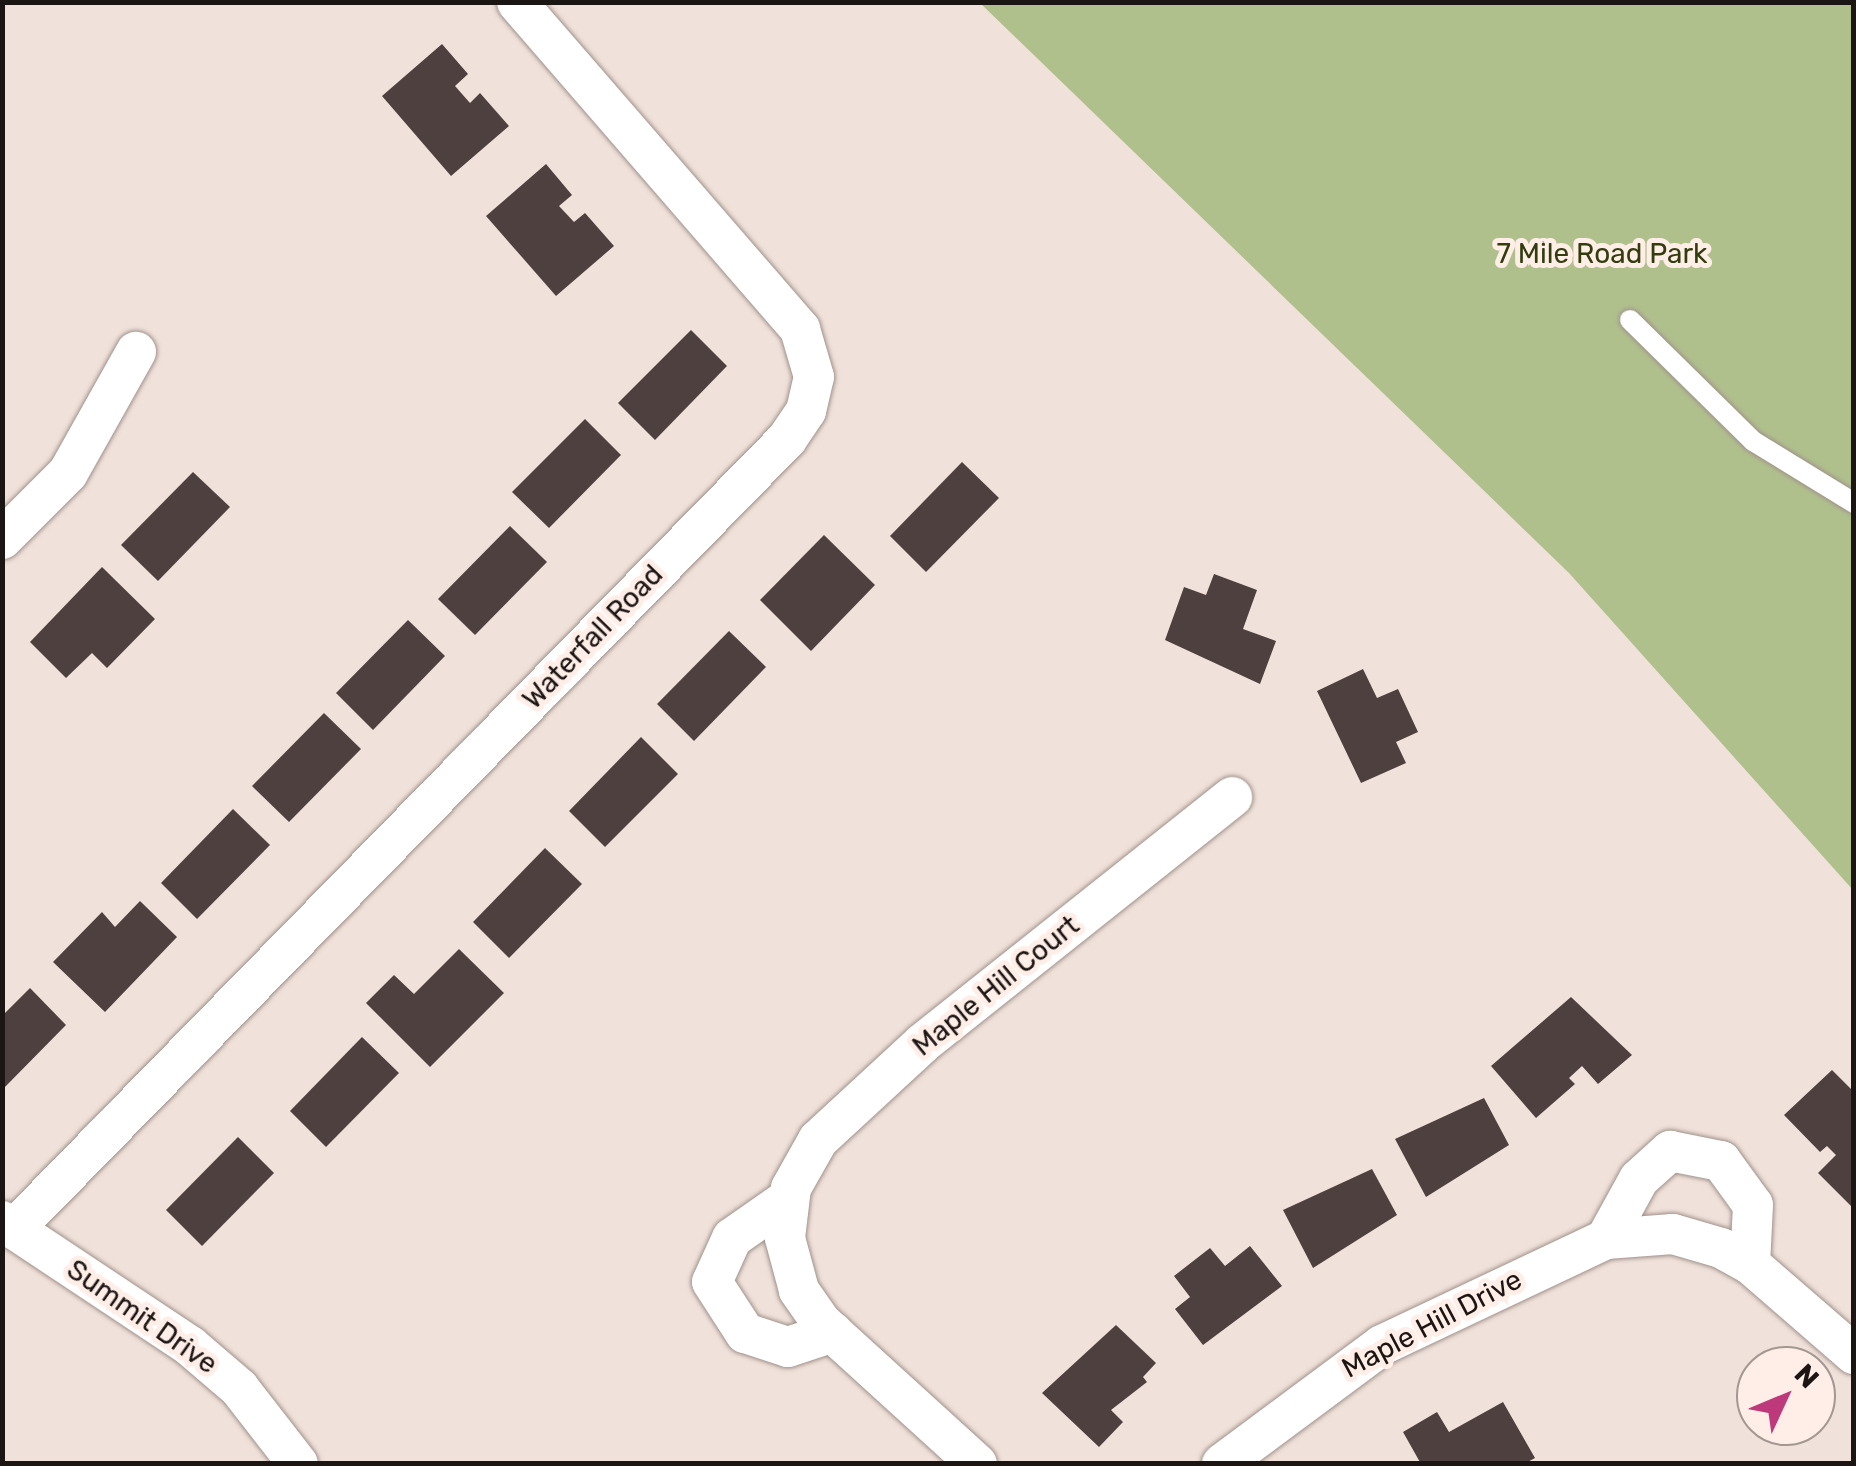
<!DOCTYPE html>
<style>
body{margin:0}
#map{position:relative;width:1856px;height:1466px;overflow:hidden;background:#f0e1da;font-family:Rubik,sans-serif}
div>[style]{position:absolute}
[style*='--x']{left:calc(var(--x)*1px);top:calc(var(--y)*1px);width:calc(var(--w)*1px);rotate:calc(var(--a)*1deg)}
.green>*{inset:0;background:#b0c08d}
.building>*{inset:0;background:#4e403f}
.roads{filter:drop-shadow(0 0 2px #a0918b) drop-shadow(0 0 2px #a0918b)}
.service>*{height:20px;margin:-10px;padding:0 10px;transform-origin:10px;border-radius:10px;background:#fff}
.minor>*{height:40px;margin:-20px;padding:0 20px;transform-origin:20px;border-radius:20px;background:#fff}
span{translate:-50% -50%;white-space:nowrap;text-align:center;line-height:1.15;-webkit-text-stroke:10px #feeee7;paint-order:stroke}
.park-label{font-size:28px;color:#323d0e}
.street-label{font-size:28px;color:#1b1513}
.frame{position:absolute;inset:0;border:5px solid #1b1513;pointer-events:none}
.north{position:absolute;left:1736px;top:1346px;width:100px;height:100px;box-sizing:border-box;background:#feeee7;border:2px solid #a39792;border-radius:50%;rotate:46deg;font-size:28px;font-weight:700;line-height:40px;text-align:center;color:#1b1513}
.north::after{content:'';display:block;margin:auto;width:35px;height:45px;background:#be397b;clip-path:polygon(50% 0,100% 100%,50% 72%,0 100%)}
</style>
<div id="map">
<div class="green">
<div style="clip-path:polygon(980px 3px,1853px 3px,1853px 890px,1569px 573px)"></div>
</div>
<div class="building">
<div style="clip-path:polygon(442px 44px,468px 74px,455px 86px,470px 103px,480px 93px,509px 126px,451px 176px,382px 96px)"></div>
<div style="clip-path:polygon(546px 164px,572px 195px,559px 206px,574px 222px,585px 213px,614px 246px,556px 296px,486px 216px)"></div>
<div style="clip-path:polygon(691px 330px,727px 366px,655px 440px,618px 403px)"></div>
<div style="clip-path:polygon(585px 419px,621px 455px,549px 528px,512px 492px)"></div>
<div style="clip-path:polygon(962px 462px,999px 498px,926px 572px,890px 536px)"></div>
<div style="clip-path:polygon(193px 472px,230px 507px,158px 581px,121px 545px)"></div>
<div style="clip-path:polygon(510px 526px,547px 562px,475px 635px,438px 599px)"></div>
<div style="clip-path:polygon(824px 535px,875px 585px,811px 651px,760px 600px)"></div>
<div style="clip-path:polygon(102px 567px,155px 619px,107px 668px,92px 653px,66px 678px,30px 642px)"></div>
<div style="clip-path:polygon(1214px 574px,1257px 590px,1243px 629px,1276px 641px,1260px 684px,1165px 640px,1184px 587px,1206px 595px)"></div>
<div style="clip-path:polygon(408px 620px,445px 656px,373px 730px,336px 693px)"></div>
<div style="clip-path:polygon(729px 631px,766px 667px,694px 741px,657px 704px)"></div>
<div style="clip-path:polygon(1363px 669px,1377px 698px,1398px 689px,1418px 732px,1396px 742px,1406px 763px,1361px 783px,1317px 691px)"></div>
<div style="clip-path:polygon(324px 713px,361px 749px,289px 822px,252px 786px)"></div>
<div style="clip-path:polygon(641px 737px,678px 774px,605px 847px,569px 811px)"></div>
<div style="clip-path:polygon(233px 809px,270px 845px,197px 919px,161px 883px)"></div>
<div style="clip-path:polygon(545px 848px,582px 884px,509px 958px,473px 922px)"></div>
<div style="clip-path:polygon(140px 901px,177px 937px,105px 1012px,53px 962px,102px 912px,115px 927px)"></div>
<div style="clip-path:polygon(459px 949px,504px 993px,430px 1067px,366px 1003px,394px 975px,414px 994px)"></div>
<div style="clip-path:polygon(30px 988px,66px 1025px,2px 1090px,2px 1016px)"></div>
<div style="clip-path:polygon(1571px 997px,1632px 1055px,1598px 1084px,1582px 1066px,1569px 1078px,1575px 1084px,1536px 1118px,1491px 1066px)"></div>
<div style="clip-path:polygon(362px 1037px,399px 1073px,326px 1147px,290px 1111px)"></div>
<div style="clip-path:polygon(1832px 1070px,1854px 1092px,1851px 1206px,1818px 1173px,1836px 1155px,1827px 1146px,1820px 1152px,1784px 1115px)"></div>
<div style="clip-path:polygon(1484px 1098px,1509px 1145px,1426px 1197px,1395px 1139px)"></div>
<div style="clip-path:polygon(238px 1137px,274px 1173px,202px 1246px,166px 1210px)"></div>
<div style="clip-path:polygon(1372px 1169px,1397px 1215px,1313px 1268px,1283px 1210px)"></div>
<div style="clip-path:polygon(1250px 1246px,1282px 1286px,1203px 1345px,1175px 1309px,1190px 1297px,1174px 1276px,1210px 1248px,1225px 1266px)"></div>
<div style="clip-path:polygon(1116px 1325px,1156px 1363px,1143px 1377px,1147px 1382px,1111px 1410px,1123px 1422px,1099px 1447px,1042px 1393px)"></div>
<div style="clip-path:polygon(1503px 1402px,1535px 1458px,1524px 1464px,1421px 1464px,1403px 1432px,1437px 1412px,1449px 1432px)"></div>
</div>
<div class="roads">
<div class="service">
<div style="--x:1630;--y:320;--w:173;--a:44.5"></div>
<div style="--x:1753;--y:441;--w:119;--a:31.5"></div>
</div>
<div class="minor">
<div style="--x:2;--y:539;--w:93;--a:-45"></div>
<div style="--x:68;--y:473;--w:139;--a:-60.7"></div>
<div style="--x:788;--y:1199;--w:68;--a:145.1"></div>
<div style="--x:732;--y:1238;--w:48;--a:114.4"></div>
<div style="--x:712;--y:1282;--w:61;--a:57.1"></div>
<div style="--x:745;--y:1333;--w:45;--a:18"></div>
<div style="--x:788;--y:1347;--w:47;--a:-18.4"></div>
<div style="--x:2;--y:1221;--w:226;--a:33.6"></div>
<div style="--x:190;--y:1346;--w:65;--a:40.6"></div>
<div style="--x:239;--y:1388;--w:96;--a:52.2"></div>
<div style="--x:14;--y:1229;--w:1105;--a:-45.62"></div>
<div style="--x:787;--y:439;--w:34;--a:-56"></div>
<div style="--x:806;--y:411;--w:35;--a:-77"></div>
<div style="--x:814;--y:377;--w:50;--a:-106.3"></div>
<div style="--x:800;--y:329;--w:432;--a:-130.9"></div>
<div style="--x:1606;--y:1239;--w:68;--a:-61.2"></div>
<div style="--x:1639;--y:1179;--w:42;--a:-42.1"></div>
<div style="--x:1670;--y:1151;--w:52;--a:11.1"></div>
<div style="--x:1721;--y:1161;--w:54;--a:54"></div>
<div style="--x:1753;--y:1205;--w:59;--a:92.9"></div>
<div style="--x:977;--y:1464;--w:211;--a:-137.7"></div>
<div style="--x:821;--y:1322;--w:39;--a:-125"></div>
<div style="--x:799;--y:1290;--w:54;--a:-105.1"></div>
<div style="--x:785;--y:1238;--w:50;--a:-83.2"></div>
<div style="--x:791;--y:1188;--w:55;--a:-60.6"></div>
<div style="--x:818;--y:1140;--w:143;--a:-42.7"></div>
<div style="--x:923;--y:1043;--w:395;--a:-38.5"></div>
<div style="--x:1222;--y:1464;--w:199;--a:-36.6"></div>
<div style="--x:1382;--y:1345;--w:248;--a:-25.3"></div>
<div style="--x:1606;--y:1239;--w:67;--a:-4.3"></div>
<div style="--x:1673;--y:1234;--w:50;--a:16.3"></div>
<div style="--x:1721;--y:1248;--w:33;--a:29"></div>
<div style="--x:1750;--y:1264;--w:138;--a:40.9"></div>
</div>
</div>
<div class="park-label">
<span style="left:1602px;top:254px">7 Mile Road Park</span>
</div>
<div class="street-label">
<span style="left:593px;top:637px;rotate:-46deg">Waterfall Road</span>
<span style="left:996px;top:986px;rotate:-39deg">Maple Hill Court</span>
<span style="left:142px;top:1317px;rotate:35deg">Summit Drive</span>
<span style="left:1432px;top:1324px;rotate:-28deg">Maple Hill Drive</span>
</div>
<div class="frame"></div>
<div class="north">N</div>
</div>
